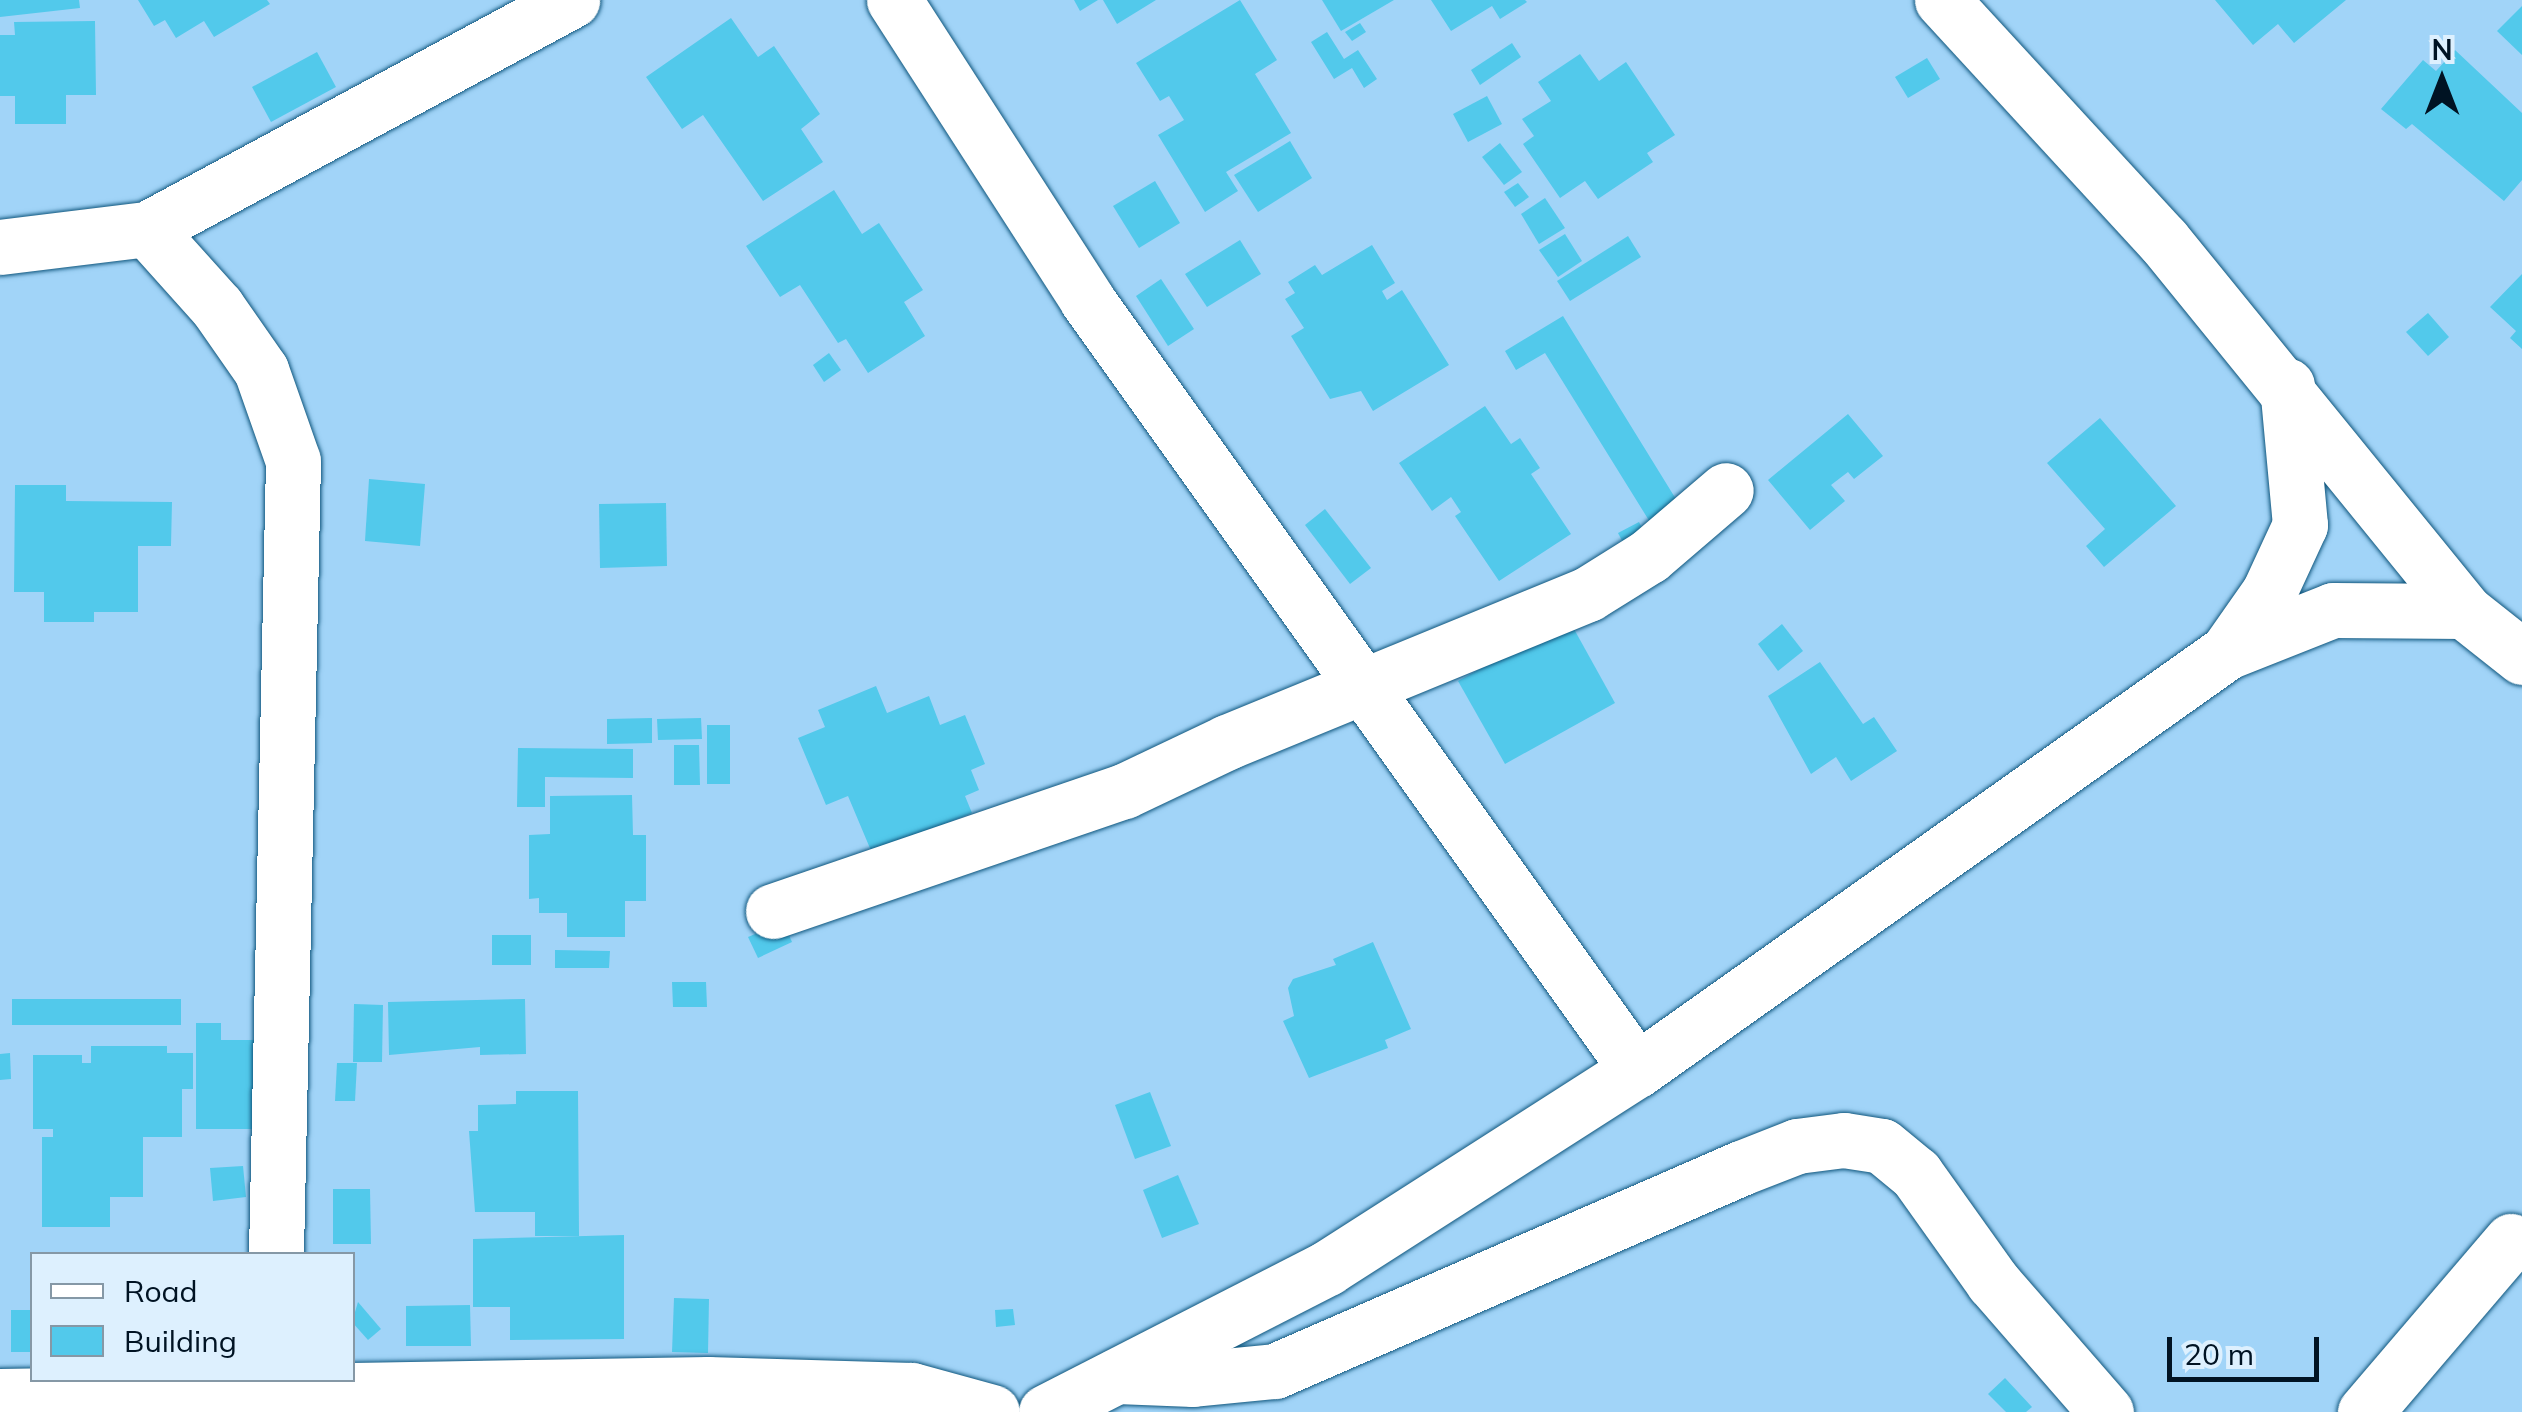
<!DOCTYPE html>
<style>
body{margin:0}
#map{position:relative;width:2522px;height:1412px;overflow:hidden;background:#a1d4f8;font-family:Mulish,sans-serif}
div>[style]{position:absolute}
[style*='--x']{left:calc(var(--x)*1px);top:calc(var(--y)*1px);width:calc(var(--w)*1px);rotate:calc(var(--a)*1deg)}
.building>*{inset:0;background:#52c9eb}
.roads{filter:drop-shadow(0 0 2px #0f567d) drop-shadow(0 0 2px #0f567d)}
.street>*{height:55px;margin:-27.5px;padding:0 27.5px;transform-origin:27.5px;border-radius:27.5px;background:#fff}
span{translate:-50% -50%;white-space:nowrap;text-align:center;line-height:1.15;-webkit-text-stroke:8px #ddf0fe;paint-order:stroke}
.legend{position:absolute;left:30px;top:1252px;width:325px;height:130px;box-sizing:border-box;background:#ddf0fe;border:2px solid #8598a6;margin:0;padding:12px 18px;list-style:none;font-size:30px;color:#001323}
.legend li{display:flex;align-items:center;gap:20px;height:50px}
.legend b{width:50px;border:2px solid #8598a6}
.north{position:absolute;left:2392px;top:30px;width:100px;height:100px;-webkit-text-stroke:8px #ddf0fe;paint-order:stroke;rotate:0deg;font-size:28px;font-weight:700;line-height:40px;text-align:center;color:#001323}
.north::after{content:'';display:block;margin:auto;width:35px;height:45px;background:#001323;clip-path:polygon(50% 0,100% 100%,50% 72%,0 100%)}
.scale{position:absolute;left:2167px;top:1337px;width:152px;height:45px;box-sizing:border-box;border:5px solid #001323;border-top:0;padding-left:12px;font-size:30px;line-height:35px;white-space:nowrap;color:#001323;-webkit-text-stroke:8px #ddf0fe;paint-order:stroke}
</style>
<div id="map">
<div class="building">
<div style="clip-path:polygon(0 0,79px 0,80px 8px,0 17px)"></div>
<div style="clip-path:polygon(138px 0,267px 0,270px 4px,214px 37px,204px 21px,176px 38px,165px 20px,154px 26px)"></div>
<div style="clip-path:polygon(1074px 0,1098px 0,1080px 11px)"></div>
<div style="clip-path:polygon(1103px 0,1156px 0,1117px 24px)"></div>
<div style="clip-path:polygon(1240px 0,1277px 60px,1255px 74px,1291px 133px,1226px 172px,1238px 191px,1205px 212px,1158px 135px,1184px 120px,1169px 96px,1160px 101px,1136px 63px)"></div>
<div style="clip-path:polygon(1322px 0,1394px 0,1341px 31px)"></div>
<div style="clip-path:polygon(1431px 0,1525px 0,1527px 2px,1500px 19px,1492px 6px,1451px 31px)"></div>
<div style="clip-path:polygon(2215px 0,2346px 0,2294px 43px,2278px 24px,2253px 45px)"></div>
<div style="clip-path:polygon(2522px 6px,2522px 55px,2497px 31px)"></div>
<div style="clip-path:polygon(731px 18px,758px 57px,774px 46px,820px 114px,801px 129px,823px 162px,763px 201px,703px 115px,682px 129px,646px 77px)"></div>
<div style="clip-path:polygon(95px 21px,96px 95px,66px 95px,66px 124px,15px 124px,15px 96px,0 96px,0 35px,15px 35px,14px 22px)"></div>
<div style="clip-path:polygon(1360px 23px,1366px 32px,1352px 41px,1345px 32px)"></div>
<div style="clip-path:polygon(1327px 32px,1344px 59px,1358px 50px,1377px 79px,1364px 88px,1352px 68px,1334px 79px,1311px 42px)"></div>
<div style="clip-path:polygon(1512px 43px,1521px 57px,1480px 85px,1471px 70px)"></div>
<div style="clip-path:polygon(2455px 50px,2522px 113px,2522px 180px,2504px 201px,2412px 124px,2406px 129px,2381px 109px,2423px 60px,2436px 71px)"></div>
<div style="clip-path:polygon(317px 52px,336px 87px,271px 122px,252px 87px)"></div>
<div style="clip-path:polygon(1580px 54px,1599px 81px,1626px 62px,1675px 135px,1647px 153px,1653px 162px,1598px 199px,1585px 181px,1560px 198px,1523px 144px,1534px 136px,1522px 119px,1551px 101px,1538px 82px)"></div>
<div style="clip-path:polygon(1927px 58px,1940px 79px,1908px 98px,1895px 77px)"></div>
<div style="clip-path:polygon(1487px 96px,1502px 124px,1468px 142px,1453px 114px)"></div>
<div style="clip-path:polygon(1290px 141px,1312px 178px,1258px 212px,1234px 175px)"></div>
<div style="clip-path:polygon(1500px 143px,1522px 172px,1504px 185px,1482px 157px)"></div>
<div style="clip-path:polygon(1155px 181px,1180px 223px,1139px 248px,1113px 206px)"></div>
<div style="clip-path:polygon(1518px 183px,1529px 197px,1515px 207px,1504px 192px)"></div>
<div style="clip-path:polygon(834px 190px,862px 234px,879px 223px,923px 290px,904px 302px,925px 336px,868px 373px,846px 339px,838px 343px,800px 285px,780px 297px,746px 246px)"></div>
<div style="clip-path:polygon(1545px 198px,1565px 228px,1539px 244px,1521px 214px)"></div>
<div style="clip-path:polygon(1565px 234px,1582px 261px,1558px 277px,1539px 250px)"></div>
<div style="clip-path:polygon(1628px 236px,1641px 257px,1570px 301px,1557px 281px)"></div>
<div style="clip-path:polygon(1240px 240px,1261px 274px,1207px 307px,1185px 274px)"></div>
<div style="clip-path:polygon(1372px 245px,1395px 283px,1382px 291px,1387px 300px,1402px 290px,1449px 365px,1373px 411px,1361px 391px,1330px 399px,1291px 336px,1304px 328px,1285px 299px,1295px 293px,1288px 282px,1315px 265px,1322px 275px)"></div>
<div style="clip-path:polygon(2522px 274px,2522px 349px,2510px 338px,2516px 331px,2490px 307px)"></div>
<div style="clip-path:polygon(1161px 279px,1194px 329px,1168px 346px,1136px 296px)"></div>
<div style="clip-path:polygon(2428px 313px,2449px 337px,2428px 356px,2406px 332px)"></div>
<div style="clip-path:polygon(1563px 316px,1687px 517px,1658px 535px,1545px 353px,1516px 370px,1505px 351px)"></div>
<div style="clip-path:polygon(829px 353px,841px 370px,824px 382px,813px 365px)"></div>
<div style="clip-path:polygon(1485px 406px,1511px 444px,1520px 438px,1540px 468px,1531px 474px,1571px 534px,1499px 581px,1455px 516px,1461px 512px,1451px 497px,1432px 511px,1399px 463px)"></div>
<div style="clip-path:polygon(1848px 414px,1883px 456px,1854px 479px,1848px 472px,1831px 485px,1845px 501px,1810px 530px,1768px 480px)"></div>
<div style="clip-path:polygon(2100px 418px,2176px 506px,2104px 567px,2086px 546px,2105px 529px,2047px 463px)"></div>
<div style="clip-path:polygon(369px 479px,425px 484px,420px 546px,365px 541px)"></div>
<div style="clip-path:polygon(15px 485px,66px 485px,66px 501px,172px 502px,171px 546px,138px 546px,138px 612px,94px 612px,94px 622px,44px 622px,44px 592px,14px 592px)"></div>
<div style="clip-path:polygon(666px 503px,667px 566px,600px 568px,599px 504px)"></div>
<div style="clip-path:polygon(1325px 509px,1371px 568px,1350px 584px,1305px 525px)"></div>
<div style="clip-path:polygon(1639px 522px,1648px 539px,1627px 550px,1618px 533px)"></div>
<div style="clip-path:polygon(1569px 620px,1615px 703px,1505px 764px,1458px 681px)"></div>
<div style="clip-path:polygon(1782px 624px,1803px 651px,1778px 671px,1758px 644px)"></div>
<div style="clip-path:polygon(1820px 662px,1863px 724px,1874px 717px,1897px 751px,1851px 781px,1836px 757px,1811px 774px,1768px 696px)"></div>
<div style="clip-path:polygon(876px 686px,887px 713px,929px 696px,940px 725px,965px 715px,985px 764px,971px 770px,979px 790px,965px 796px,972px 813px,872px 853px,848px 796px,826px 805px,798px 738px,825px 727px,818px 710px)"></div>
<div style="clip-path:polygon(652px 718px,652px 743px,607px 744px,607px 719px)"></div>
<div style="clip-path:polygon(701px 718px,702px 739px,658px 740px,657px 719px)"></div>
<div style="clip-path:polygon(707px 725px,730px 725px,730px 784px,707px 784px)"></div>
<div style="clip-path:polygon(674px 745px,699px 745px,700px 785px,674px 785px)"></div>
<div style="clip-path:polygon(518px 748px,633px 749px,633px 778px,545px 777px,545px 807px,517px 807px)"></div>
<div style="clip-path:polygon(632px 795px,633px 835px,646px 835px,646px 901px,625px 901px,625px 937px,567px 937px,567px 913px,539px 913px,539px 898px,529px 899px,529px 835px,550px 834px,550px 796px)"></div>
<div style="clip-path:polygon(783px 922px,792px 942px,758px 958px,748px 937px)"></div>
<div style="clip-path:polygon(492px 935px,531px 935px,531px 965px,492px 965px)"></div>
<div style="clip-path:polygon(1373px 942px,1411px 1029px,1385px 1040px,1388px 1048px,1309px 1078px,1283px 1021px,1294px 1016px,1288px 988px,1293px 979px,1336px 965px,1333px 959px)"></div>
<div style="clip-path:polygon(555px 950px,610px 951px,609px 968px,555px 968px)"></div>
<div style="clip-path:polygon(672px 982px,706px 982px,707px 1007px,673px 1007px)"></div>
<div style="clip-path:polygon(12px 999px,181px 999px,181px 1025px,12px 1025px)"></div>
<div style="clip-path:polygon(525px 999px,526px 1054px,480px 1055px,480px 1047px,389px 1055px,388px 1002px)"></div>
<div style="clip-path:polygon(354px 1004px,383px 1005px,382px 1062px,353px 1062px)"></div>
<div style="clip-path:polygon(196px 1023px,221px 1023px,221px 1040px,254px 1040px,254px 1129px,196px 1129px)"></div>
<div style="clip-path:polygon(91px 1046px,167px 1046px,167px 1053px,193px 1053px,193px 1089px,182px 1089px,182px 1137px,143px 1137px,143px 1197px,110px 1197px,110px 1227px,42px 1227px,42px 1137px,53px 1137px,53px 1129px,33px 1129px,33px 1055px,82px 1055px,82px 1063px,91px 1063px)"></div>
<div style="clip-path:polygon(10px 1053px,11px 1079px,0 1080px,0 1054px)"></div>
<div style="clip-path:polygon(337px 1063px,357px 1063px,355px 1101px,335px 1101px)"></div>
<div style="clip-path:polygon(516px 1091px,578px 1091px,579px 1236px,535px 1236px,535px 1212px,475px 1212px,469px 1131px,478px 1131px,478px 1105px,516px 1104px)"></div>
<div style="clip-path:polygon(1150px 1092px,1171px 1146px,1135px 1159px,1115px 1105px)"></div>
<div style="clip-path:polygon(243px 1166px,246px 1197px,213px 1201px,210px 1168px)"></div>
<div style="clip-path:polygon(1178px 1175px,1199px 1224px,1162px 1238px,1143px 1190px)"></div>
<div style="clip-path:polygon(333px 1189px,370px 1189px,371px 1244px,333px 1244px)"></div>
<div style="clip-path:polygon(624px 1235px,624px 1339px,510px 1340px,510px 1307px,473px 1307px,473px 1239px)"></div>
<div style="clip-path:polygon(674px 1298px,709px 1299px,708px 1353px,672px 1352px)"></div>
<div style="clip-path:polygon(358px 1302px,381px 1329px,368px 1340px,352px 1322px)"></div>
<div style="clip-path:polygon(470px 1305px,471px 1346px,406px 1346px,406px 1306px)"></div>
<div style="clip-path:polygon(1013px 1309px,1015px 1325px,996px 1327px,995px 1310px)"></div>
<div style="clip-path:polygon(11px 1310px,32px 1310px,32px 1352px,11px 1352px)"></div>
<div style="clip-path:polygon(2005px 1378px,2032px 1407px,2026px 1412px,2006px 1412px,1988px 1394px)"></div>
</div>
<div class="roads">
<div class="street">
<div style="--x:894;--y:0;--w:357;--a:57.2"></div>
<div style="--x:1087;--y:300;--w:946;--a:54.46"></div>
<div style="--x:1942;--y:0;--w:326;--a:47.4"></div>
<div style="--x:2163;--y:240;--w:478;--a:50.9"></div>
<div style="--x:2464;--y:611;--w:74;--a:38.4"></div>
<div style="--x:147;--y:229;--w:105;--a:48.1"></div>
<div style="--x:217;--y:307;--w:77;--a:55.1"></div>
<div style="--x:261;--y:370;--w:96;--a:70.6"></div>
<div style="--x:293;--y:461;--w:793;--a:91.23"></div>
<div style="--x:0;--y:247;--w:148;--a:-7"></div>
<div style="--x:147;--y:229;--w:483;--a:-28.3"></div>
<div style="--x:2227;--y:652;--w:73;--a:-55"></div>
<div style="--x:2269;--y:592;--w:74;--a:-65.2"></div>
<div style="--x:2300;--y:525;--w:140;--a:-95.3"></div>
<div style="--x:773;--y:911;--w:371;--a:-18.9"></div>
<div style="--x:1124;--y:791;--w:114;--a:-25.4"></div>
<div style="--x:1227;--y:742;--w:390;--a:-22.3"></div>
<div style="--x:1588;--y:594;--w:72;--a:-31.9"></div>
<div style="--x:1649;--y:556;--w:101;--a:-40.6"></div>
<div style="--x:1117;--y:1376;--w:76;--a:2.3"></div>
<div style="--x:1193;--y:1379;--w:82;--a:-5.6"></div>
<div style="--x:1275;--y:1371;--w:508;--a:-23.54"></div>
<div style="--x:1741;--y:1168;--w:60;--a:-21.4"></div>
<div style="--x:1797;--y:1146;--w:47;--a:-7.3"></div>
<div style="--x:1844;--y:1140;--w:38;--a:9"></div>
<div style="--x:1882;--y:1146;--w:44;--a:39.5"></div>
<div style="--x:1916;--y:1174;--w:133;--a:54.5"></div>
<div style="--x:1993;--y:1282;--w:172;--a:49"></div>
<div style="--x:0;--y:1396;--w:708;--a:-0.97"></div>
<div style="--x:708;--y:1384;--w:204;--a:1.7"></div>
<div style="--x:912;--y:1390;--w:83;--a:15.4"></div>
<div style="--x:1046;--y:1412;--w:316;--a:-27.1"></div>
<div style="--x:1327;--y:1268;--w:368;--a:-32.6"></div>
<div style="--x:1637;--y:1070;--w:723;--a:-35.32"></div>
<div style="--x:2227;--y:652;--w:114;--a:-21.6"></div>
<div style="--x:2333;--y:610;--w:131;--a:0.4"></div>
<div style="--x:2365;--y:1412;--w:225;--a:-49.5"></div>
</div>
</div>
<ul class="legend">
<li><b style="height:12px;background:#fff"></b>Road</li>
<li><b style="height:28px;background:#52c9eb"></b>Building</li>
</ul>
<div class="north">N</div>
<div class="scale">20 m</div>
</div>
